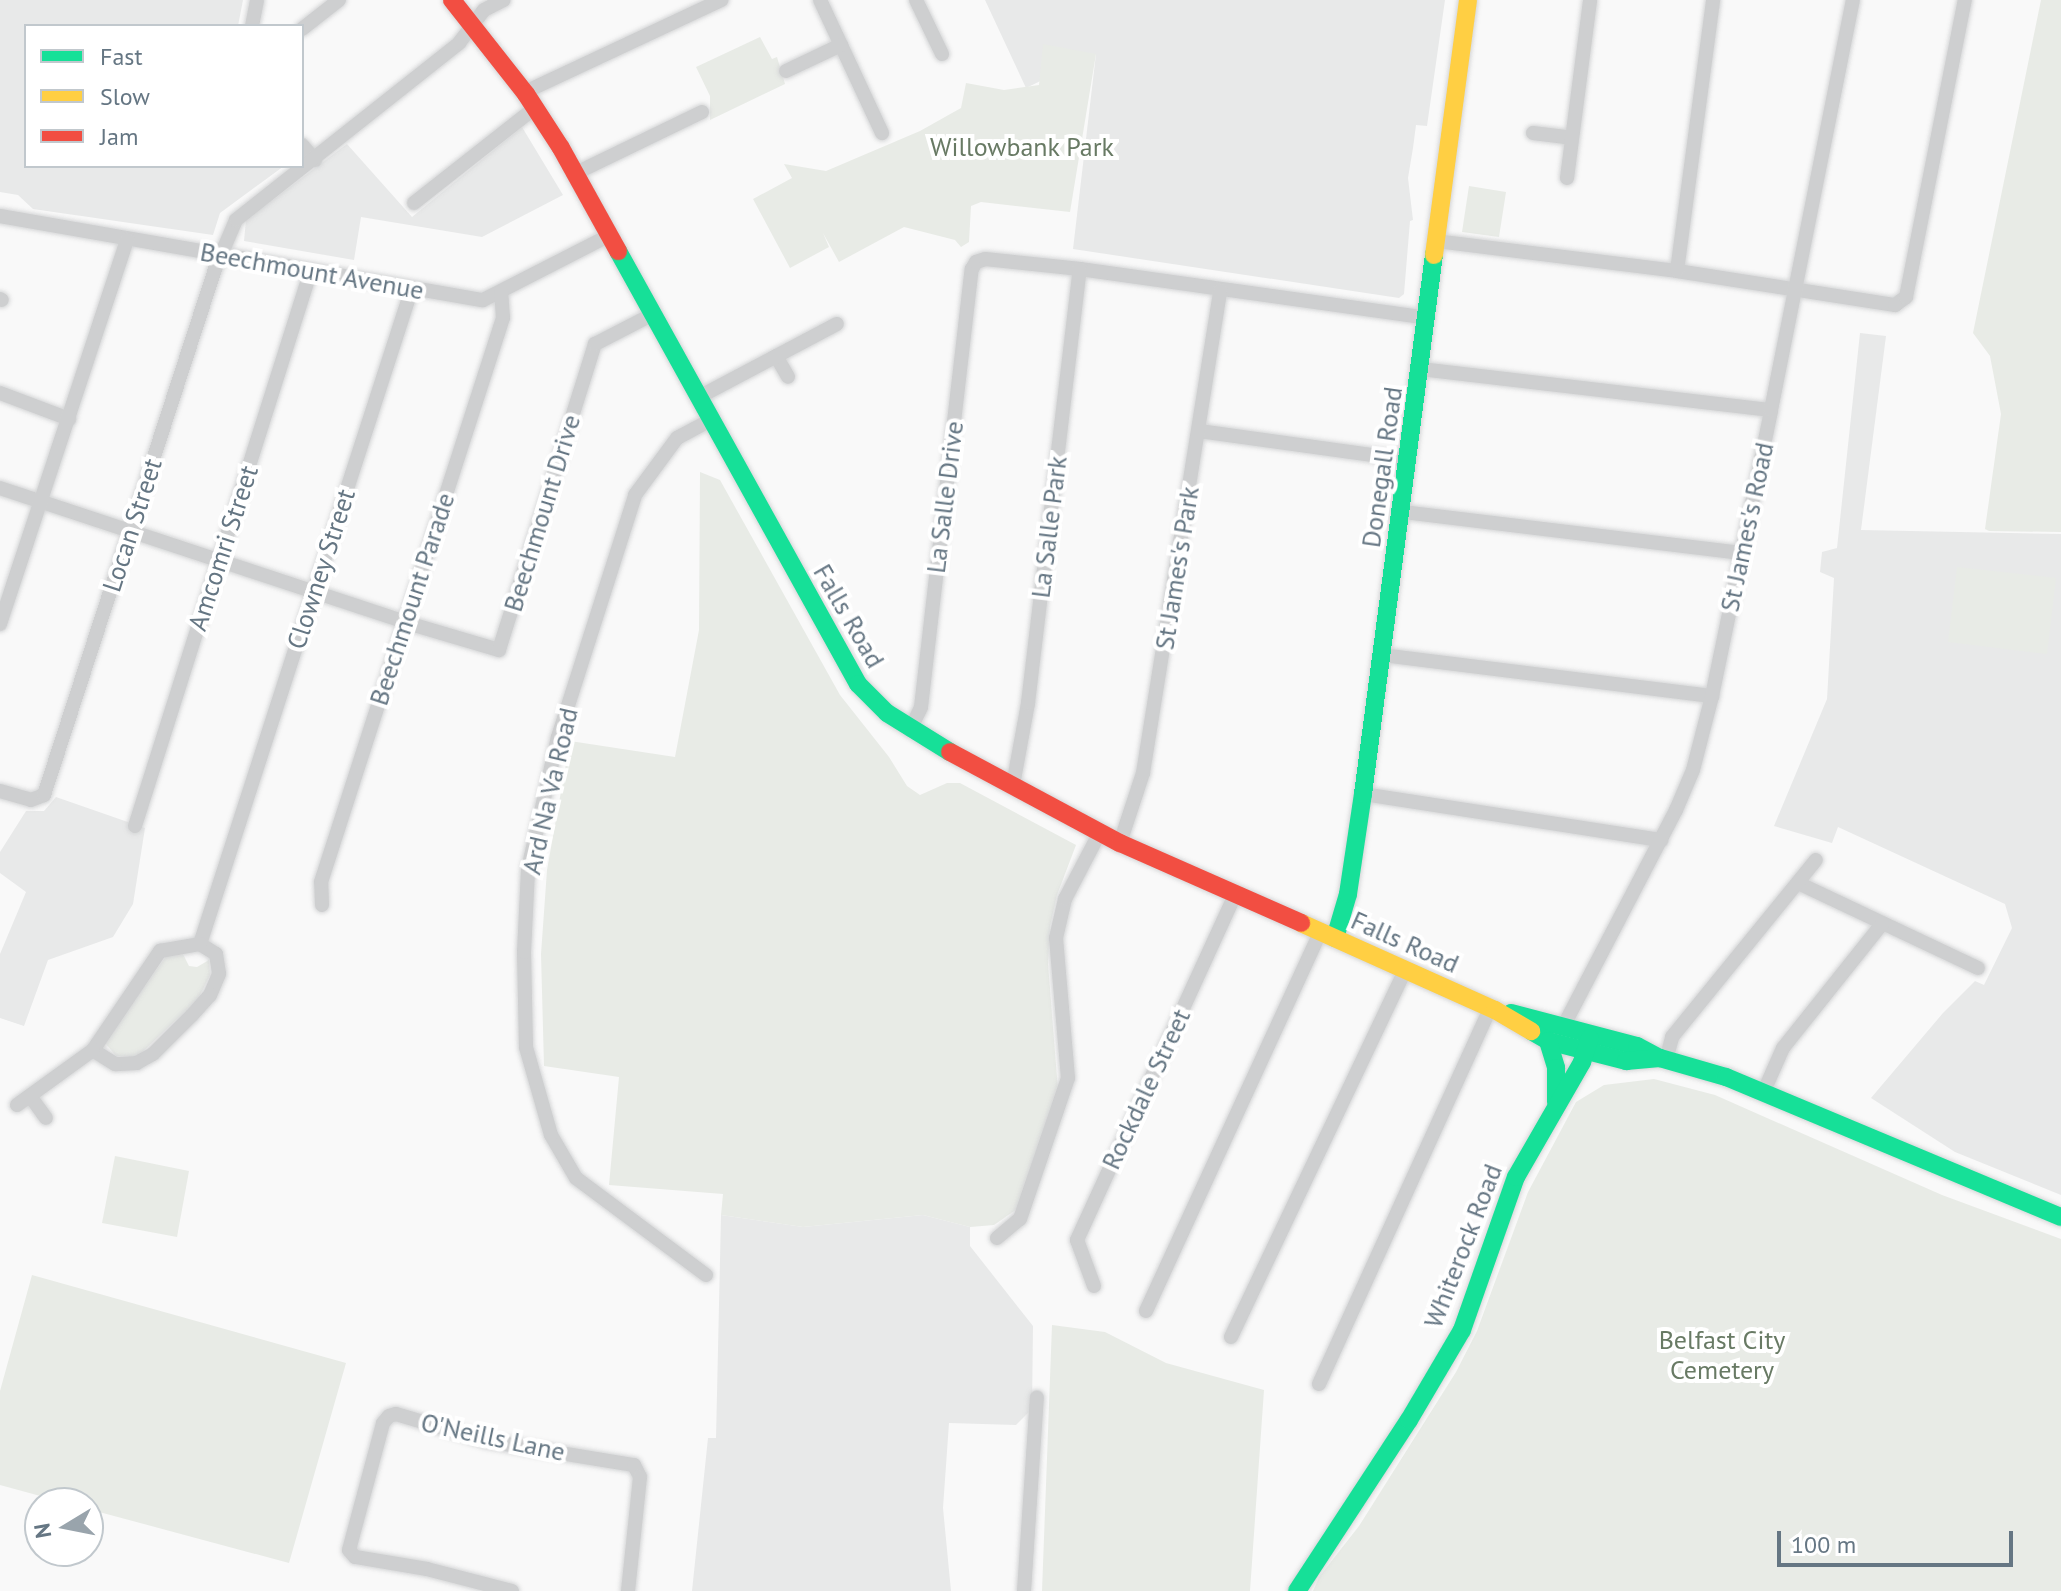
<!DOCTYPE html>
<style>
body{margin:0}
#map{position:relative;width:2061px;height:1591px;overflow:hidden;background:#f9f9f9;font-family:"PT Sans",sans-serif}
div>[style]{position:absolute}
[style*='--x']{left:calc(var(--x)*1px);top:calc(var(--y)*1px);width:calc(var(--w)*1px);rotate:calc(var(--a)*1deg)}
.built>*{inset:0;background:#e8e9e9}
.green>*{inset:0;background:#e8ebe6}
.roads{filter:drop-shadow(0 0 2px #d5d6d7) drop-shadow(0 0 2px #d5d6d7)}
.street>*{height:14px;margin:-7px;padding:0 7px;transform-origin:7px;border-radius:7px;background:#cecfd0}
.fast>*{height:18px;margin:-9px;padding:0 9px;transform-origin:9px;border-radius:9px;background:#16e098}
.slow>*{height:18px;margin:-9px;padding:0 9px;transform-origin:9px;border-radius:9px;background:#ffcf43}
.jam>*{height:18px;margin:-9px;padding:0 9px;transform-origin:9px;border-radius:9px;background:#f24e42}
span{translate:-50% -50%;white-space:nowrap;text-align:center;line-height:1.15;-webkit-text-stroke:8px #fff;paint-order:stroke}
.park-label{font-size:26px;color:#687a64}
.street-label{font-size:26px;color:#657683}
.legend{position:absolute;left:24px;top:24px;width:280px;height:144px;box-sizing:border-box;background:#fff;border:2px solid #c1c8cd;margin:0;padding:10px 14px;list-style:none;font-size:24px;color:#657683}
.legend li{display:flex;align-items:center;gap:16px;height:40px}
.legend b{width:40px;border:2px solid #c1c8cd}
.north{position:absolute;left:24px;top:1487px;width:80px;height:80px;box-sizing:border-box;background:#fff;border:2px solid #c1c8cd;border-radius:50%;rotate:260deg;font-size:22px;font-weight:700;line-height:32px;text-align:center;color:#657683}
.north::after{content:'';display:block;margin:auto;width:28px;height:36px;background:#99a4ac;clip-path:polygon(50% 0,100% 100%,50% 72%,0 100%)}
.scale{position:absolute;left:1777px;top:1531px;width:236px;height:36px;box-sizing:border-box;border:4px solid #657683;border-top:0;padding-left:10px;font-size:24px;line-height:28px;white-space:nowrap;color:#657683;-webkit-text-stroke:6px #fff;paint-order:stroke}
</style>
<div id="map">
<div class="built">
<div style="clip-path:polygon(0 0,243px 0,238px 26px,26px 26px,26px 166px,284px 166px,220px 213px,213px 235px,33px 209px,18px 195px,0 192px)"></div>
<div style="clip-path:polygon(985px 0,1445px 0,1427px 126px,1416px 125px,1413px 148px,1408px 178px,1413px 220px,1410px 221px,1404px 294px,1399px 298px,1073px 249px,1096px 54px,1026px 88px)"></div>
<div style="clip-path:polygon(522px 127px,563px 195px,482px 237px,361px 217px,354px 260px,244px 241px,246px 220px,347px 144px,412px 217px)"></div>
<div style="clip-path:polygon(1860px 333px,1886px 336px,1861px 530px,2061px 534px,2061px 1195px,1955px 1152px,1871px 1098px,1943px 1013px,1975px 981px,1984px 985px,2012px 928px,2005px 904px,1838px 827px,1832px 843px,1774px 826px,1827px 699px,1834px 578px,1820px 572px,1822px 552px,1837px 548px)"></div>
<div style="clip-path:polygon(56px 797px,145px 828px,133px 904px,113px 937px,48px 960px,24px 1026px,0 1018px,0 954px,26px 892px,0 873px,0 852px,26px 811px,44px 811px)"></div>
<div style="clip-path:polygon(721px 1215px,803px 1227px,923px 1215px,970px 1227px,970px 1246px,1033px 1326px,1032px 1409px,1016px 1425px,949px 1423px,943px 1508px,951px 1591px,692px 1591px,708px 1438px,716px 1438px)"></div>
</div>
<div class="green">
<div style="clip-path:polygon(2041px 0,2061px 0,2061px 532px,1989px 531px,1985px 529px,2001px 414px,1990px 356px,1973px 333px)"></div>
<div style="clip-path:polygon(760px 37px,772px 59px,777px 57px,785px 84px,710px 120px,710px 96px,696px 67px)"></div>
<div style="clip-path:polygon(1043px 44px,1096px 54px,1070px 212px,981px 202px,971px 206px,969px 242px,961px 247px,955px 240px,904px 227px,839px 262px,823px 233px,829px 247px,790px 268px,753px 199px,792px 178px,784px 164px,826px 171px,920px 131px,961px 108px,966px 83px,1004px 90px,1039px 85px)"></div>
<div style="clip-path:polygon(1469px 186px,1506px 192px,1499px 237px,1462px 232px)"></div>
<div style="clip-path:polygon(700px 472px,720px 480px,840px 695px,889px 757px,907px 786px,920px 795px,947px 783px,960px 783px,1076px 845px,1057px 895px,1050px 926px,1048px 964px,1058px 1090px,1017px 1209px,994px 1225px,970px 1227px,923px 1215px,803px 1227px,721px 1215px,723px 1194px,609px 1185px,619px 1077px,544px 1066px,541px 954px,547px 870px,570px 741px,675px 757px,699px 630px)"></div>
<div style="clip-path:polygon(1957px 567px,2056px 578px,2047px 654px,1948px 642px)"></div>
<div style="clip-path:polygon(182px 952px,189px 966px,197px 967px,209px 960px,210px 975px,198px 999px,138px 1056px,116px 1056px,106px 1044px,107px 1038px,167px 955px)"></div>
<div style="clip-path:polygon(1654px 1079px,1715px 1095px,1942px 1195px,2061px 1239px,2061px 1591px,1313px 1591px,1319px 1577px,1359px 1526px,1456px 1372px,1477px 1331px,1528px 1192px,1576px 1102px,1604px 1085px)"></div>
<div style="clip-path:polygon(115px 1156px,189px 1171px,177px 1237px,102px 1223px)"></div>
<div style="clip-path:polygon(32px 1275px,346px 1363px,289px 1563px,88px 1509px,88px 1503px,66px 1503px,0 1485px,0 1391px)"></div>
<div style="clip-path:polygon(1052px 1325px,1105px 1332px,1166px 1363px,1264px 1390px,1250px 1591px,1042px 1591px)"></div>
</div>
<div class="roads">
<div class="street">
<div style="--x:820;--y:0;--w:147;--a:65"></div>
<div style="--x:916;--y:0;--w:60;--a:64.3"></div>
<div style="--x:252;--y:26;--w:26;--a:-79"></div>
<div style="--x:302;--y:29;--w:47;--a:-38.1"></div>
<div style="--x:786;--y:71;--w:61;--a:-25.3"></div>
<div style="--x:525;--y:92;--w:217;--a:-25.1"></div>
<div style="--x:1533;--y:133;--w:39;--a:7"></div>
<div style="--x:302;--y:145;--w:20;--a:49"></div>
<div style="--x:576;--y:173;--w:140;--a:-25.8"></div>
<div style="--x:1567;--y:178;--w:179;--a:-82.6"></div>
<div style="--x:414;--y:203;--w:155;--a:-38.2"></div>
<div style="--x:0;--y:216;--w:490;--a:9.9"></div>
<div style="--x:483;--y:300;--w:143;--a:-27.1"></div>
<div style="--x:1436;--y:241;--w:243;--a:7.1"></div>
<div style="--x:1677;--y:271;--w:221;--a:8.9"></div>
<div style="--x:1895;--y:305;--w:14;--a:-36"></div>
<div style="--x:1906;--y:297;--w:303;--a:-78.8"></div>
<div style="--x:1677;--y:271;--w:273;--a:-82.4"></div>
<div style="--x:0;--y:299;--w:2;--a:27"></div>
<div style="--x:776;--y:356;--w:24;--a:60"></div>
<div style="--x:1421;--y:369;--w:352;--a:6.7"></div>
<div style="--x:0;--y:393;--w:74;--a:20.6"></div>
<div style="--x:699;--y:397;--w:156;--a:-27.9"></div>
<div style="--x:1199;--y:431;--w:212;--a:7.9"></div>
<div style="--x:0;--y:488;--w:426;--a:18.3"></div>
<div style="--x:404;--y:622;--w:99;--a:16.4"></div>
<div style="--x:499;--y:650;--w:321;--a:-72.6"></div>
<div style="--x:595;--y:344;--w:65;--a:-27.3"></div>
<div style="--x:1403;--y:512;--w:340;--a:6.9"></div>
<div style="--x:0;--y:624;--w:405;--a:-71.7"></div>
<div style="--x:1382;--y:655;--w:333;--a:7.1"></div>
<div style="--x:910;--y:730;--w:25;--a:-64"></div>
<div style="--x:921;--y:707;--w:441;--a:-83.4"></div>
<div style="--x:972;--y:269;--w:8;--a:-60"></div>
<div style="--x:976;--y:262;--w:9;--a:-18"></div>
<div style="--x:985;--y:259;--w:96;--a:6"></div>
<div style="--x:1080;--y:269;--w:351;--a:8"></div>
<div style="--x:1013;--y:785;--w:83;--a:-79.6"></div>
<div style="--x:1028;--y:703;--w:437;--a:-83.2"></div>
<div style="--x:0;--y:791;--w:32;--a:16"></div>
<div style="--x:31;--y:800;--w:14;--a:-21"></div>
<div style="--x:44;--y:795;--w:553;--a:-71.99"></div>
<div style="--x:215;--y:269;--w:53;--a:-66.8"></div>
<div style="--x:236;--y:220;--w:285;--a:-38.4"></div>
<div style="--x:459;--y:43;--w:41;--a:-52.9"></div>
<div style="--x:484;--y:10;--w:22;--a:-27"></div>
<div style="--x:1363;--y:794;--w:302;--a:8.8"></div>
<div style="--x:135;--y:826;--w:583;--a:-72.43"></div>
<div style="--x:1120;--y:843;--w:74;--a:-71.8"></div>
<div style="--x:1143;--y:773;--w:489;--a:-80.9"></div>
<div style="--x:1798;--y:883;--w:199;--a:25.3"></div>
<div style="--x:322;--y:905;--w:23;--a:-92"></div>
<div style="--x:321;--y:882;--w:593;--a:-72.12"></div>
<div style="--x:503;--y:318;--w:26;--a:-94"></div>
<div style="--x:200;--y:944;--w:689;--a:-72.09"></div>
<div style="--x:200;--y:944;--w:19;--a:32"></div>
<div style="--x:216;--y:954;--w:20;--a:81"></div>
<div style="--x:219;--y:974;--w:23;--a:113"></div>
<div style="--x:210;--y:995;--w:27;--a:132"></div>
<div style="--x:192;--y:1015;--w:55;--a:135"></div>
<div style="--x:153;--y:1054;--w:18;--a:151"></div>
<div style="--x:137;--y:1063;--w:22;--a:177"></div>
<div style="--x:115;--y:1064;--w:26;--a:-148"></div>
<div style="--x:93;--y:1050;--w:120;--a:-55.9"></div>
<div style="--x:160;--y:951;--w:41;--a:-9.9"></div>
<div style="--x:1563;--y:1027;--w:245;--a:-62.5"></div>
<div style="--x:1676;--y:810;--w:43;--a:-67"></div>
<div style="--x:1693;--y:770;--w:76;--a:-75.6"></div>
<div style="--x:1712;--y:696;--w:292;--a:-78.3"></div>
<div style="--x:1771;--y:410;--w:418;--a:-78.7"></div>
<div style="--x:1666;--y:1060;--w:24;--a:-75"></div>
<div style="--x:1672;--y:1037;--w:228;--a:-50.9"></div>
<div style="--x:1764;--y:1091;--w:47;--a:-66.2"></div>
<div style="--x:1783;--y:1048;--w:159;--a:-51.4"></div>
<div style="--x:30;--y:1096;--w:27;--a:54"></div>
<div style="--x:17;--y:1105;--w:94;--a:-35.9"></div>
<div style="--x:997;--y:1238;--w:30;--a:-40"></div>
<div style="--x:1020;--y:1219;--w:149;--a:-71.2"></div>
<div style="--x:1068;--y:1078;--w:141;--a:-94.9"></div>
<div style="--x:1056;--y:938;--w:40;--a:-77"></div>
<div style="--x:1065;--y:899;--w:76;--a:-62.4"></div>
<div style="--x:706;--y:1275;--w:162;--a:-143.3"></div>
<div style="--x:576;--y:1178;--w:50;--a:-120.2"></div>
<div style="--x:551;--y:1135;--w:91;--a:-105.9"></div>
<div style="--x:526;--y:1047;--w:95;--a:-91.2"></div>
<div style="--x:524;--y:952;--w:83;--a:-87.2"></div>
<div style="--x:528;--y:869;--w:135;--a:-77.2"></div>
<div style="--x:558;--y:737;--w:254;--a:-72.3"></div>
<div style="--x:635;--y:495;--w:71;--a:-53.6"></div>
<div style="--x:677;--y:438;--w:38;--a:-28"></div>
<div style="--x:1094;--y:1286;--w:49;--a:-110.3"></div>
<div style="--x:1077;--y:1240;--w:379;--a:-65.4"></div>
<div style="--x:1146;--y:1311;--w:417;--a:-65.3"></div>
<div style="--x:1231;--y:1337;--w:406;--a:-64.6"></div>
<div style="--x:1319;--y:1384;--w:413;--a:-65.5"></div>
<div style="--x:512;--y:1591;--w:88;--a:-165.5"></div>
<div style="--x:427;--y:1569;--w:73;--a:-170.5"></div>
<div style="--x:355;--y:1557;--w:9;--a:-131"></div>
<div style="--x:349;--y:1550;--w:131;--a:-75"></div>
<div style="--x:383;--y:1423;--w:9;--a:-49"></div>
<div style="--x:389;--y:1416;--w:7;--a:-16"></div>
<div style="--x:396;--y:1414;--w:95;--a:16.5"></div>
<div style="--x:487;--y:1441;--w:149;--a:9.3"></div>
<div style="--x:634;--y:1465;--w:13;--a:63"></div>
<div style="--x:640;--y:1477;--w:115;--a:96"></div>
<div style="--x:1024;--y:1591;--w:194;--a:-86.2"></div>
</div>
<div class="fast">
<div style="--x:618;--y:251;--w:495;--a:61"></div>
<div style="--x:858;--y:684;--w:41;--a:45"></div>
<div style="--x:887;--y:713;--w:74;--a:31.8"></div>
<div style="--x:1335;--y:938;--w:46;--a:-73.5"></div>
<div style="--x:1348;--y:894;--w:101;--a:-81.5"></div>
<div style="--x:1363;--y:794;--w:544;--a:-82.5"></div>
<div style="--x:1511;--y:1013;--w:130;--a:14.7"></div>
<div style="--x:1637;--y:1046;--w:26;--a:28"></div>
<div style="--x:1660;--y:1058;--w:69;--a:16.1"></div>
<div style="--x:1726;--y:1077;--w:363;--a:22.7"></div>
<div style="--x:1531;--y:1031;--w:20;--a:30"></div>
<div style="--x:1548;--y:1041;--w:81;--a:14.4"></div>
<div style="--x:1626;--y:1061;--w:34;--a:-5"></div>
<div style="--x:1548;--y:1041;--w:28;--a:73"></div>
<div style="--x:1556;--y:1068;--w:34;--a:90"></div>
<div style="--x:1297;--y:1591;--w:204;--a:-56.8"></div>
<div style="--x:1409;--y:1420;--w:104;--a:-59.5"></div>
<div style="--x:1462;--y:1330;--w:162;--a:-70.6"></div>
<div style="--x:1516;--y:1177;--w:133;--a:-60.1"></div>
<div style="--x:1582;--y:1062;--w:25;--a:-72"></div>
</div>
<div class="slow">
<div style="--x:1434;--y:255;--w:257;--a:-82.4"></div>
<div style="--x:1301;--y:923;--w:213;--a:24.2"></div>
<div style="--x:1495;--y:1010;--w:42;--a:30.3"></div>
</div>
<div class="jam">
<div style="--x:452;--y:0;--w:120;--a:51.8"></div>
<div style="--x:526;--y:94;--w:64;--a:57.1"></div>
<div style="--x:561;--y:148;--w:118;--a:61"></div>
<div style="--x:950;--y:752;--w:193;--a:28.2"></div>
<div style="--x:1120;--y:843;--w:198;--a:23.8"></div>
</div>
</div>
<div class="park-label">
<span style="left:1022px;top:147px">Willowbank Park</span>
<span style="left:1722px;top:1355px">Belfast City<br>Cemetery</span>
</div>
<div class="street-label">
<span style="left:312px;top:271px;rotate:10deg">Beechmount Avenue</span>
<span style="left:1382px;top:467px;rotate:-82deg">Donegall Road</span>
<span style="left:945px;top:497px;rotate:-83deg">La Salle Drive</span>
<span style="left:542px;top:513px;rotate:-73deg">Beechmount Drive</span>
<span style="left:132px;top:525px;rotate:-72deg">Locan Street</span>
<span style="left:1049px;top:527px;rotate:-83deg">La Salle Park</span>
<span style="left:1747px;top:527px;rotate:-78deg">St James's Road</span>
<span style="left:223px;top:548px;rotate:-72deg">Amcomri Street</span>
<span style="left:1177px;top:568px;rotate:-81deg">St James's Park</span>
<span style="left:321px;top:569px;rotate:-72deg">Clowney Street</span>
<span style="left:412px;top:599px;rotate:-72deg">Beechmount Parade</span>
<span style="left:849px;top:616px;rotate:60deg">Falls Road</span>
<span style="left:550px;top:791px;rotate:-77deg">Ard Na Va Road</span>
<span style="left:1405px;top:942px;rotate:24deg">Falls Road</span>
<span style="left:1146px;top:1089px;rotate:-65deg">Rockdale Street</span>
<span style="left:1463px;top:1246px;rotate:-69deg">Whiterock Road</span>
<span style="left:493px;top:1437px;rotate:12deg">O'Neills Lane</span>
</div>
<ul class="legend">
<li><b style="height:10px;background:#16e098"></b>Fast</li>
<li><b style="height:10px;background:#ffcf43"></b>Slow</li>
<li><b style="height:10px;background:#f24e42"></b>Jam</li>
</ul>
<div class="north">N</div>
<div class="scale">100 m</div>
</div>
